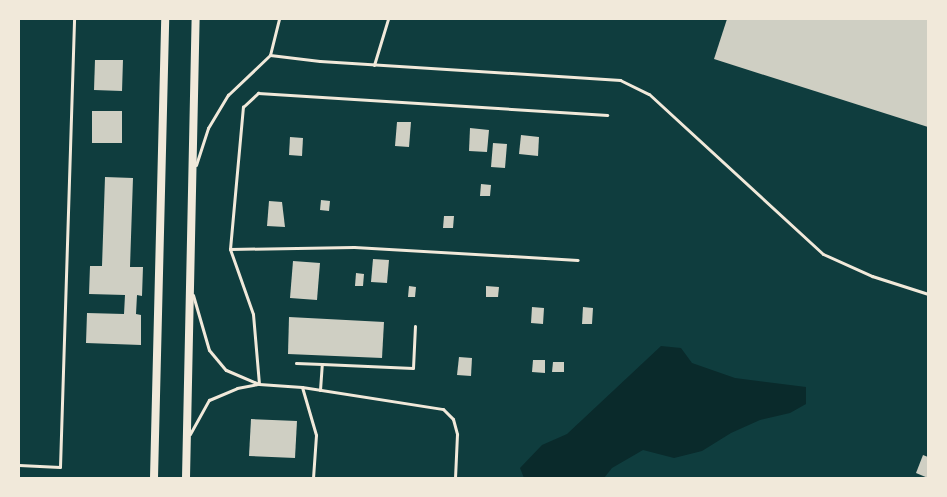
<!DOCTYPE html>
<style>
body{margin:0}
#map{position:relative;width:947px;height:497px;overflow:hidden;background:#0f3d3e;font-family:Bitter,serif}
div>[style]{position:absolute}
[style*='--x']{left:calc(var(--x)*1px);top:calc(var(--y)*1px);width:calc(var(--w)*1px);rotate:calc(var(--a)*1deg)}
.water>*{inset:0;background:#0a2a2b}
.building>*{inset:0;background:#cfcfc3}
.service>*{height:3px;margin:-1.5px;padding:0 1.5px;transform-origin:1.5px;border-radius:1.5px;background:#f1e9da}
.secondary>*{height:8px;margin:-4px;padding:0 4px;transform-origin:4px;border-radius:4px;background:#f1e9da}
span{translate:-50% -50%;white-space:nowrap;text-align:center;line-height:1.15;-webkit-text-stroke:4px #f1e9da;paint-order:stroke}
.frame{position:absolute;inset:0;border:20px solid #f1e9da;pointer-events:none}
</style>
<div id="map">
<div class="water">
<div style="clip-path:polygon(661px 346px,681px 348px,692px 363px,735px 378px,806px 387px,806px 404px,790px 413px,760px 420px,731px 433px,702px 451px,674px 458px,643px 450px,612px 468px,604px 478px,524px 478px,520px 468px,542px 445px,567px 434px)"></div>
</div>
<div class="building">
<div style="clip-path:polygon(727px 19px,928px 19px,928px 127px,714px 59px)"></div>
<div style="clip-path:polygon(95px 60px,123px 60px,122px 91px,94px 90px)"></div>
<div style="clip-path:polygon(92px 111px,122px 111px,122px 143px,92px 143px)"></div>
<div style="clip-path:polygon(397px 122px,411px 122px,409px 147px,395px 146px)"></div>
<div style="clip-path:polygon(470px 128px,489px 130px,487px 152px,469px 151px)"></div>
<div style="clip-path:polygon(521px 135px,539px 137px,538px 156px,519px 154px)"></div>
<div style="clip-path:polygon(290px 137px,303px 138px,302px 156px,289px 155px)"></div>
<div style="clip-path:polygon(493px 143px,507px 144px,505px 168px,491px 167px)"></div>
<div style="clip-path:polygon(105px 177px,133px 178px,130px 267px,143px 267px,142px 296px,137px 295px,136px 314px,141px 315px,141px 345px,86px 343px,87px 313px,124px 314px,125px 295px,89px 294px,90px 266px,102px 266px)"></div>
<div style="clip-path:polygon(481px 184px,491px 185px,490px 196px,480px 196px)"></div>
<div style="clip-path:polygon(321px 200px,330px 201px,329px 211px,320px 210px)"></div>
<div style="clip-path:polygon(269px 201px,282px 202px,285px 227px,267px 226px)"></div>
<div style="clip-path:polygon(444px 216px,454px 216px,453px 228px,443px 228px)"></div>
<div style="clip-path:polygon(373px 259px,389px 260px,387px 283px,371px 282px)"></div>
<div style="clip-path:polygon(293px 261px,320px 263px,317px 300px,290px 298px)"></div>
<div style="clip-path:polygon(356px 273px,364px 274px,363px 286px,355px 286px)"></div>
<div style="clip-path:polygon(409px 286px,416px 287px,415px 297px,408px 297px)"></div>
<div style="clip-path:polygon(486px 286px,499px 287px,498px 297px,486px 297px)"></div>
<div style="clip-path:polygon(532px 307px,544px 308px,543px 324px,531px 323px)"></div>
<div style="clip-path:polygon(583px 307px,593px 308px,592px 324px,582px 324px)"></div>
<div style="clip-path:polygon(289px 317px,384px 322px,382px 358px,288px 354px)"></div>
<div style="clip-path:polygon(459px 357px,472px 358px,471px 376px,457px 375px)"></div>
<div style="clip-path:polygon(533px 360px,545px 360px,545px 373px,532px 372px)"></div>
<div style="clip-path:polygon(553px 362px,564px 362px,564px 372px,552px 372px)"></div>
<div style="clip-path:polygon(251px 419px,297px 421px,295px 458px,249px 456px)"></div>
<div style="clip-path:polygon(923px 455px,928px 457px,928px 478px,916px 473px)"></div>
</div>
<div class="service">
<div style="--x:270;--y:55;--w:50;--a:6.8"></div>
<div style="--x:320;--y:61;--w:301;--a:3.6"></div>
<div style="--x:620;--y:80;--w:32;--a:26"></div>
<div style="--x:649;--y:94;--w:236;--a:42.6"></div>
<div style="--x:823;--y:254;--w:54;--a:24.2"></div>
<div style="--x:872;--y:276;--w:59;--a:17.8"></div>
<div style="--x:374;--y:65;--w:48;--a:-73.1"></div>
<div style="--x:196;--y:165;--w:39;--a:-72"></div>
<div style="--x:208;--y:128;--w:39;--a:-59"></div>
<div style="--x:228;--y:95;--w:58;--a:-43.6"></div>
<div style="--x:270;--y:55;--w:37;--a:-76"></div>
<div style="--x:230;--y:249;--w:143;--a:-84.8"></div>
<div style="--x:243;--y:107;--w:21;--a:-43"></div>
<div style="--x:258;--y:93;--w:350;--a:3.6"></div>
<div style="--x:193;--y:295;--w:57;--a:73.8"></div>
<div style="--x:209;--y:350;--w:26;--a:50"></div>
<div style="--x:226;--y:370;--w:36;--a:23"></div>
<div style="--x:259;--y:384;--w:43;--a:4"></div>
<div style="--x:302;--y:387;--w:50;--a:73.7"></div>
<div style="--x:316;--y:435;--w:43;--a:94"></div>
<div style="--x:296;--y:363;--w:26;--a:2"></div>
<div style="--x:259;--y:384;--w:70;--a:-94.9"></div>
<div style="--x:253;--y:314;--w:69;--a:-109.5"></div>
<div style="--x:230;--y:249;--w:124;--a:-0.9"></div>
<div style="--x:354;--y:247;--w:224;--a:3.3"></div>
<div style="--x:302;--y:387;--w:143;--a:8.9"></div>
<div style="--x:443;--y:409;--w:14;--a:45"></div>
<div style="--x:453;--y:419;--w:16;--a:75"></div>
<div style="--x:457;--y:434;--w:44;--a:92.6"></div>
<div style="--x:320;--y:390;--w:26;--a:-86"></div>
<div style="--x:322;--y:364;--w:91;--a:2.5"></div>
<div style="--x:413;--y:368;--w:42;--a:-87.3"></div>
<div style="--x:190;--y:434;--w:39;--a:-61"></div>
<div style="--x:209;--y:400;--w:30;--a:-23"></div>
<div style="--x:237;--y:388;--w:20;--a:-11"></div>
<div style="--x:19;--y:465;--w:41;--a:2.8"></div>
<div style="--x:60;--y:467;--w:448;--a:-88.2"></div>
<div style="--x:246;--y:478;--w:33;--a:0"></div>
</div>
<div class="secondary">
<div style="--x:154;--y:478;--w:459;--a:-88.6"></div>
<div style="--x:186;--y:478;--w:459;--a:-88.8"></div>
</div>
<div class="frame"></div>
</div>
